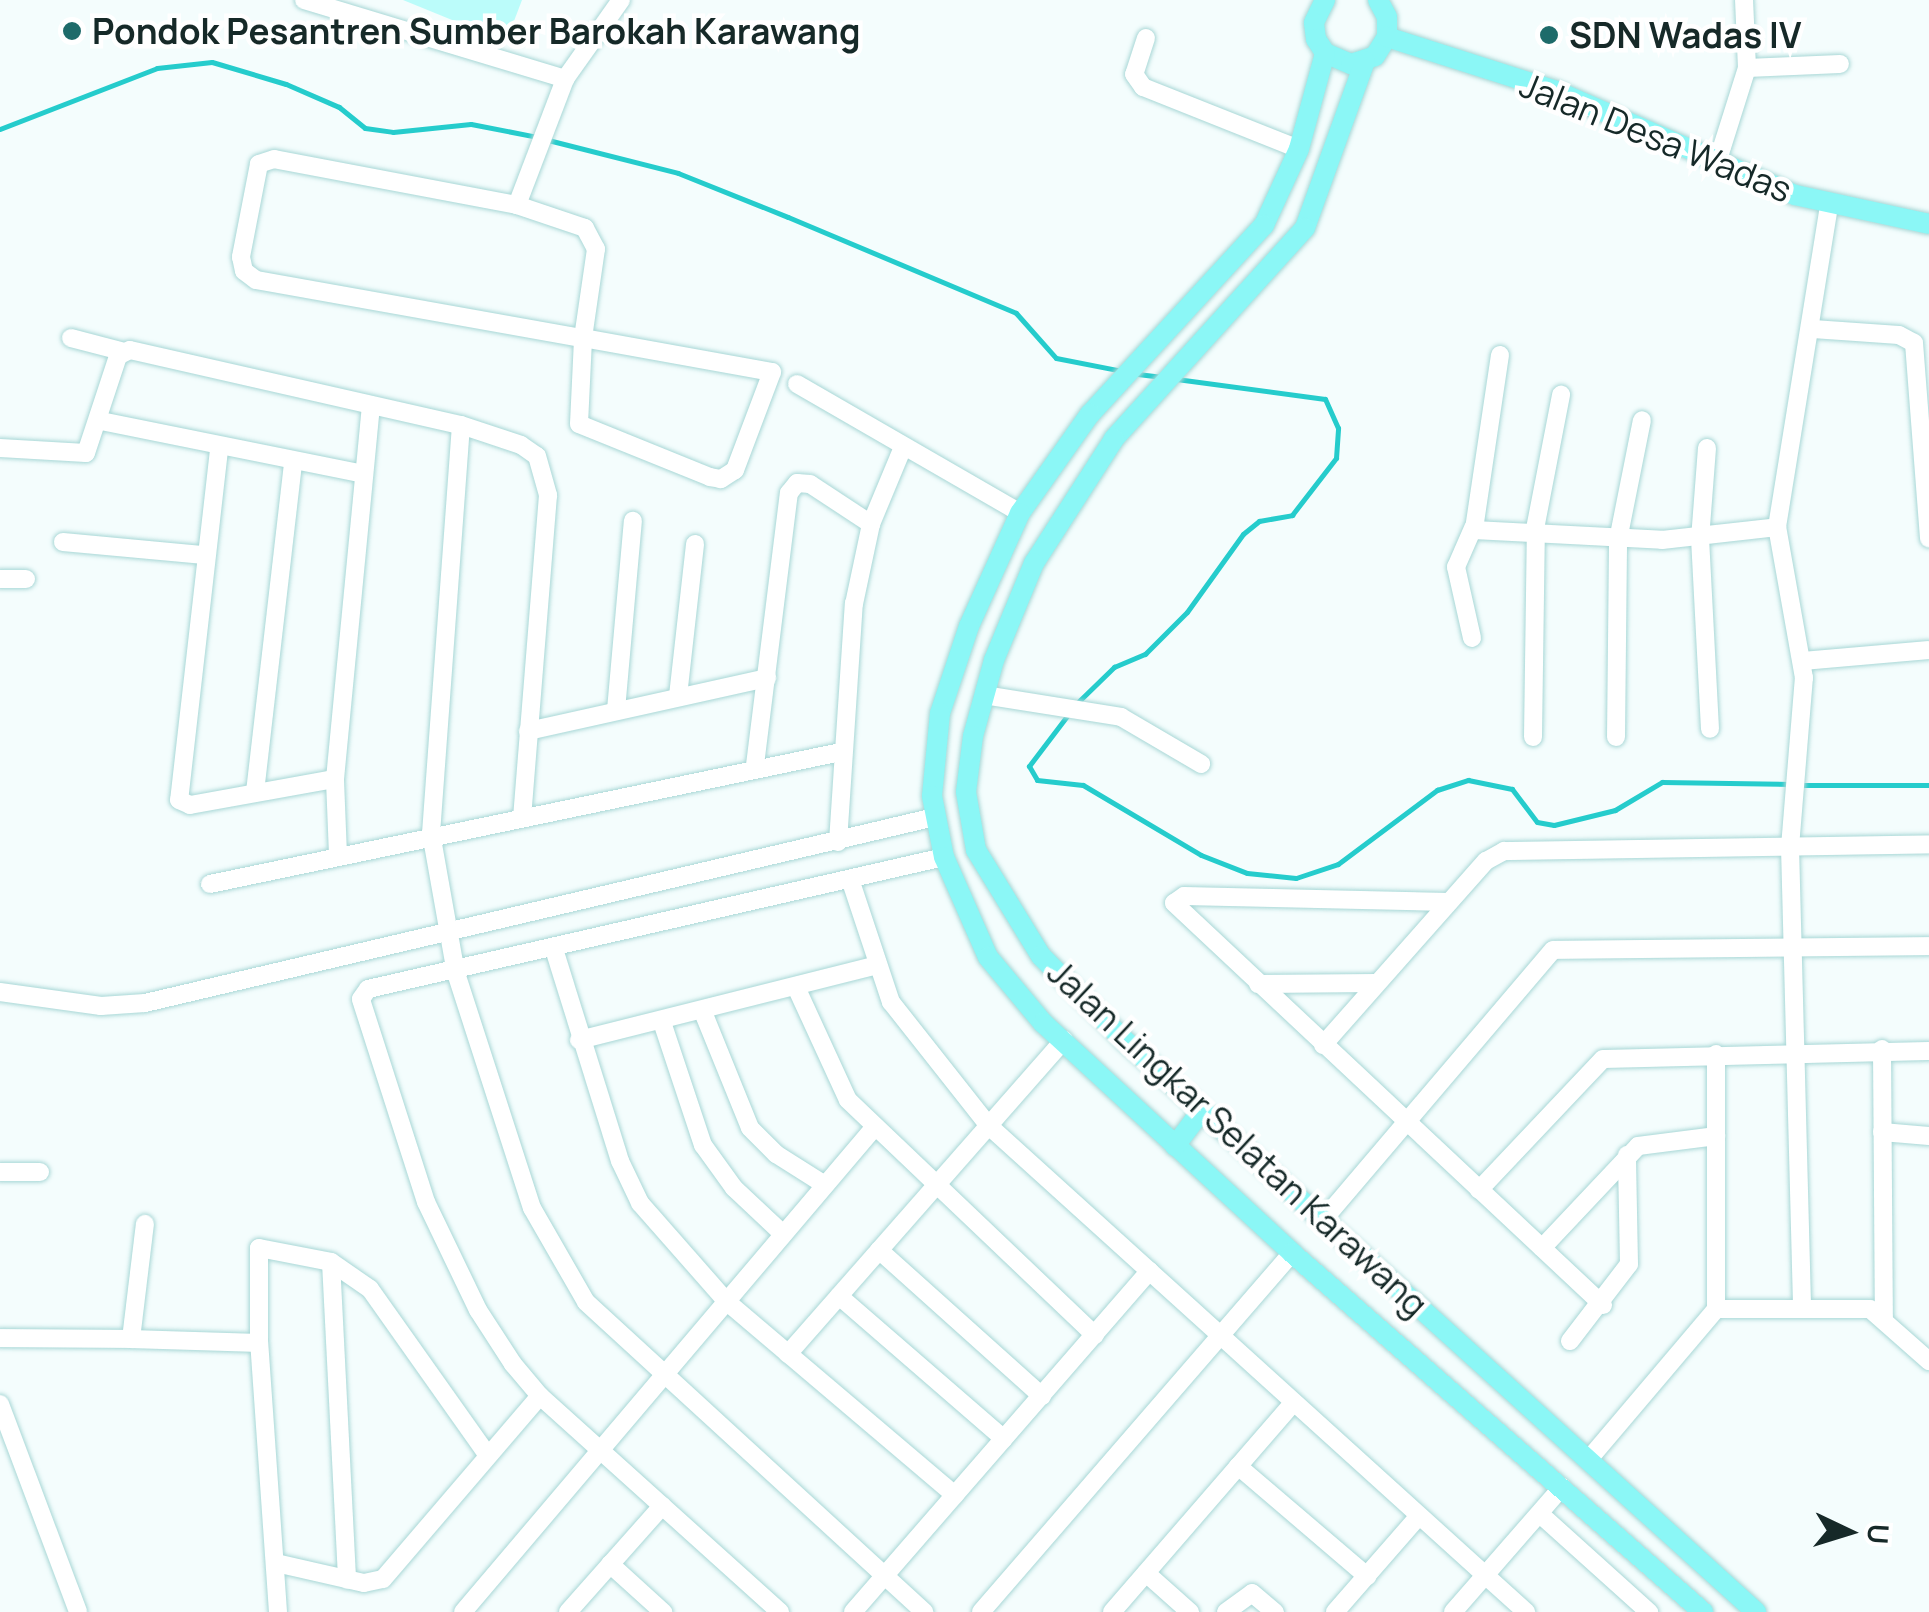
<!DOCTYPE html>
<style>
body{margin:0}
#map{position:relative;width:1929px;height:1612px;overflow:hidden;background:#f4fdfd;font-family:Manrope,sans-serif}
div>[style]{position:absolute}
[style*='--x']{left:calc(var(--x)*1px);top:calc(var(--y)*1px);width:calc(var(--w)*1px);rotate:calc(var(--a)*1deg)}
.green>*{inset:0;background:#bbfcfa}
.stream>*{height:5px;margin:-2.5px;padding:0 2.5px;transform-origin:2.5px;border-radius:2.5px;background:#25cccc}
.roads{filter:drop-shadow(0 0 2px #a8d7d6) drop-shadow(0 0 2px #a8d7d6)}
.minor>*{height:18px;margin:-9px;padding:0 9px;transform-origin:9px;border-radius:9px;background:#fff}
.major>*{height:20px;margin:-10px;padding:0 10px;transform-origin:10px;border-radius:10px;background:#8bf7f6}
.dots>*{width:28px;height:28px;translate:-50% -50%;box-sizing:border-box;border:5px solid #fff;border-radius:50%}
span{translate:-50% -50%;white-space:nowrap;text-align:center;line-height:1.15;-webkit-text-stroke:9px #fff;paint-order:stroke}
.poi-label{font-size:35px;color:#162928;font-weight:700}
.left{translate:0 -50%;text-align:left}
.street-label{font-size:35px;color:#162928}
.north{position:absolute;left:1799px;top:1482px;width:100px;height:100px;-webkit-text-stroke:8px #fff;paint-order:stroke;rotate:94deg;font-size:28px;font-weight:700;line-height:40px;text-align:center;color:#162928}
.north::after{content:'';display:block;margin:auto;width:35px;height:45px;background:#162928;clip-path:polygon(50% 0,100% 100%,50% 72%,0 100%)}
</style>
<div id="map">
<div class="green">
<div style="clip-path:polygon(403px 0,522px 0,506px 42px)"></div>
</div>
<div class="stream">
<div style="--x:0;--y:129;--w:168;--a:-21.2"></div>
<div style="--x:157;--y:68;--w:55;--a:-6.2"></div>
<div style="--x:212;--y:62;--w:77;--a:16.6"></div>
<div style="--x:286;--y:84;--w:58;--a:23.5"></div>
<div style="--x:339;--y:107;--w:33;--a:39"></div>
<div style="--x:365;--y:128;--w:28;--a:8"></div>
<div style="--x:393;--y:132;--w:78;--a:-5.9"></div>
<div style="--x:471;--y:124;--w:67;--a:11.1"></div>
<div style="--x:548;--y:140;--w:134;--a:14.2"></div>
<div style="--x:678;--y:173;--w:118;--a:21.8"></div>
<div style="--x:788;--y:217;--w:247;--a:22.8"></div>
<div style="--x:1016;--y:313;--w:60;--a:48.4"></div>
<div style="--x:1056;--y:358;--w:67;--a:11.1"></div>
<div style="--x:1138;--y:374;--w:24;--a:7"></div>
<div style="--x:1077;--y:703;--w:52;--a:-44.2"></div>
<div style="--x:1114;--y:667;--w:34;--a:-23"></div>
<div style="--x:1145;--y:654;--w:59;--a:-45"></div>
<div style="--x:1187;--y:612;--w:96;--a:-54.3"></div>
<div style="--x:1243;--y:534;--w:21;--a:-39"></div>
<div style="--x:1259;--y:521;--w:34;--a:-10"></div>
<div style="--x:1292;--y:515;--w:72;--a:-52.3"></div>
<div style="--x:1336;--y:458;--w:30;--a:-86"></div>
<div style="--x:1338;--y:428;--w:32;--a:-114"></div>
<div style="--x:1325;--y:399;--w:148;--a:-172.3"></div>
<div style="--x:1070;--y:712;--w:68;--a:127.2"></div>
<div style="--x:1029;--y:766;--w:16;--a:60"></div>
<div style="--x:1037;--y:780;--w:46;--a:6.2"></div>
<div style="--x:1083;--y:785;--w:137;--a:30.7"></div>
<div style="--x:1201;--y:855;--w:49;--a:21.4"></div>
<div style="--x:1247;--y:873;--w:49;--a:5.8"></div>
<div style="--x:1296;--y:878;--w:44;--a:-18.4"></div>
<div style="--x:1338;--y:864;--w:124;--a:-36.8"></div>
<div style="--x:1437;--y:790;--w:33;--a:-18"></div>
<div style="--x:1468;--y:780;--w:45;--a:11.6"></div>
<div style="--x:1512;--y:789;--w:41;--a:52.9"></div>
<div style="--x:1537;--y:822;--w:17;--a:10"></div>
<div style="--x:1554;--y:825;--w:63;--a:-13.8"></div>
<div style="--x:1615;--y:810;--w:55;--a:-30.8"></div>
<div style="--x:1662;--y:782;--w:129;--a:0.9"></div>
<div style="--x:1802;--y:785;--w:127;--a:0"></div>
</div>
<div class="roads">
<div class="minor">
<div style="--x:304;--y:0;--w:273;--a:16.8"></div>
<div style="--x:1146;--y:38;--w:38;--a:108"></div>
<div style="--x:1134;--y:74;--w:16;--a:55"></div>
<div style="--x:1143;--y:87;--w:168;--a:21.7"></div>
<div style="--x:1747;--y:68;--w:93;--a:-2.5"></div>
<div style="--x:1717;--y:163;--w:100;--a:-72.5"></div>
<div style="--x:1747;--y:68;--w:68;--a:-92.5"></div>
<div style="--x:517;--y:205;--w:135;--a:-69.1"></div>
<div style="--x:565;--y:79;--w:97;--a:-54.7"></div>
<div style="--x:1813;--y:329;--w:86;--a:4"></div>
<div style="--x:1899;--y:335;--w:17;--a:28"></div>
<div style="--x:1914;--y:343;--w:196;--a:85.6"></div>
<div style="--x:71;--y:338;--w:52;--a:14.6"></div>
<div style="--x:583;--y:338;--w:192;--a:10.2"></div>
<div style="--x:772;--y:372;--w:105;--a:110.7"></div>
<div style="--x:735;--y:470;--w:17;--a:147"></div>
<div style="--x:721;--y:479;--w:11;--a:-170"></div>
<div style="--x:710;--y:477;--w:141;--a:-158"></div>
<div style="--x:579;--y:424;--w:86;--a:-87.3"></div>
<div style="--x:583;--y:338;--w:90;--a:-81.7"></div>
<div style="--x:596;--y:249;--w:24;--a:-118"></div>
<div style="--x:585;--y:228;--w:72;--a:-161.3"></div>
<div style="--x:517;--y:205;--w:247;--a:-169.3"></div>
<div style="--x:274;--y:159;--w:16;--a:162"></div>
<div style="--x:259;--y:164;--w:95;--a:101"></div>
<div style="--x:241;--y:257;--w:14;--a:78"></div>
<div style="--x:244;--y:271;--w:15;--a:37"></div>
<div style="--x:256;--y:280;--w:332;--a:10.1"></div>
<div style="--x:1500;--y:355;--w:177;--a:98.5"></div>
<div style="--x:1474;--y:530;--w:188;--a:3"></div>
<div style="--x:1662;--y:540;--w:116;--a:-6.4"></div>
<div style="--x:797;--y:384;--w:258;--a:30"></div>
<div style="--x:101;--y:421;--w:267;--a:11.4"></div>
<div style="--x:461;--y:425;--w:409;--a:94.2"></div>
<div style="--x:431;--y:833;--w:142;--a:79.9"></div>
<div style="--x:456;--y:973;--w:247;--a:72.1"></div>
<div style="--x:532;--y:1208;--w:108;--a:60.1"></div>
<div style="--x:586;--y:1302;--w:459;--a:42.5"></div>
<div style="--x:0;--y:448;--w:86;--a:3.3"></div>
<div style="--x:86;--y:453;--w:102;--a:-71.7"></div>
<div style="--x:118;--y:356;--w:13;--a:-27"></div>
<div style="--x:130;--y:350;--w:339;--a:12.8"></div>
<div style="--x:461;--y:425;--w:63;--a:18.4"></div>
<div style="--x:521;--y:445;--w:19;--a:35"></div>
<div style="--x:537;--y:456;--w:41;--a:74.2"></div>
<div style="--x:548;--y:495;--w:323;--a:94.6"></div>
<div style="--x:1707;--y:448;--w:90;--a:94.4"></div>
<div style="--x:1700;--y:538;--w:191;--a:87"></div>
<div style="--x:219;--y:450;--w:352;--a:96.5"></div>
<div style="--x:179;--y:800;--w:12;--a:24"></div>
<div style="--x:190;--y:805;--w:147;--a:-10.2"></div>
<div style="--x:1534;--y:534;--w:142;--a:-79"></div>
<div style="--x:63;--y:542;--w:142;--a:5.3"></div>
<div style="--x:0;--y:579;--w:26;--a:0"></div>
<div style="--x:1472;--y:638;--w:73;--a:-102.7"></div>
<div style="--x:1456;--y:567;--w:43;--a:-66.4"></div>
<div style="--x:1803;--y:661;--w:126;--a:-5"></div>
<div style="--x:984;--y:695;--w:139;--a:9.1"></div>
<div style="--x:1121;--y:717;--w:93;--a:30.4"></div>
<div style="--x:678;--y:696;--w:153;--a:-83.6"></div>
<div style="--x:616;--y:710;--w:190;--a:-84.9"></div>
<div style="--x:528;--y:731;--w:245;--a:-12.5"></div>
<div style="--x:1533;--y:737;--w:203;--a:-89.2"></div>
<div style="--x:1616;--y:737;--w:197;--a:-89.4"></div>
<div style="--x:1618;--y:540;--w:122;--a:-78.7"></div>
<div style="--x:755;--y:765;--w:274;--a:-82.9"></div>
<div style="--x:789;--y:493;--w:13;--a:-51"></div>
<div style="--x:797;--y:483;--w:13;--a:4"></div>
<div style="--x:810;--y:484;--w:73;--a:33.3"></div>
<div style="--x:255;--y:792;--w:330;--a:-83.4"></div>
<div style="--x:838;--y:842;--w:239;--a:-86.2"></div>
<div style="--x:854;--y:604;--w:82;--a:-78"></div>
<div style="--x:871;--y:524;--w:83;--a:-67.4"></div>
<div style="--x:338;--y:855;--w:76;--a:-92.3"></div>
<div style="--x:335;--y:779;--w:375;--a:-84.5"></div>
<div style="--x:850;--y:879;--w:130;--a:71.6"></div>
<div style="--x:891;--y:1002;--w:157;--a:51.7"></div>
<div style="--x:988;--y:1125;--w:726;--a:42.15"></div>
<div style="--x:210;--y:884;--w:645;--a:-11.82"></div>
<div style="--x:1449;--y:902;--w:265;--a:-178.7"></div>
<div style="--x:1184;--y:896;--w:12;--a:145"></div>
<div style="--x:1174;--y:903;--w:588;--a:43.14"></div>
<div style="--x:554;--y:949;--w:222;--a:72.7"></div>
<div style="--x:620;--y:1161;--w:47;--a:64.5"></div>
<div style="--x:640;--y:1203;--w:130;--a:48.7"></div>
<div style="--x:726;--y:1301;--w:300;--a:40.3"></div>
<div style="--x:1258;--y:984;--w:118;--a:-0.5"></div>
<div style="--x:796;--y:987;--w:124;--a:65.3"></div>
<div style="--x:848;--y:1100;--w:341;--a:43.6"></div>
<div style="--x:0;--y:992;--w:102;--a:7.9"></div>
<div style="--x:101;--y:1006;--w:44;--a:-3.9"></div>
<div style="--x:145;--y:1003;--w:812;--a:-13.25"></div>
<div style="--x:703;--y:1012;--w:125;--a:67.9"></div>
<div style="--x:750;--y:1128;--w:37;--a:45"></div>
<div style="--x:776;--y:1154;--w:58;--a:32.3"></div>
<div style="--x:662;--y:1022;--w:130;--a:71.6"></div>
<div style="--x:703;--y:1145;--w:53;--a:54.2"></div>
<div style="--x:734;--y:1188;--w:67;--a:43.2"></div>
<div style="--x:579;--y:1040;--w:304;--a:-14.1"></div>
<div style="--x:1323;--y:1045;--w:246;--a:-48.5"></div>
<div style="--x:1486;--y:861;--w:21;--a:-29"></div>
<div style="--x:1504;--y:851;--w:425;--a:-0.9"></div>
<div style="--x:1882;--y:1049;--w:269;--a:89.6"></div>
<div style="--x:1716;--y:1054;--w:255;--a:90"></div>
<div style="--x:1882;--y:1132;--w:47;--a:4.9"></div>
<div style="--x:0;--y:1172;--w:40;--a:0"></div>
<div style="--x:1479;--y:1190;--w:180;--a:-46.6"></div>
<div style="--x:1603;--y:1059;--w:326;--a:-1.4"></div>
<div style="--x:1324;--y:1219;--w:353;--a:-49.6"></div>
<div style="--x:1553;--y:950;--w:376;--a:-0.6"></div>
<div style="--x:1542;--y:1248;--w:140;--a:-46.7"></div>
<div style="--x:1638;--y:1146;--w:79;--a:-7.3"></div>
<div style="--x:879;--y:1250;--w:219;--a:41.9"></div>
<div style="--x:331;--y:1262;--w:318;--a:87.1"></div>
<div style="--x:839;--y:1296;--w:218;--a:40.9"></div>
<div style="--x:1802;--y:1305;--w:458;--a:-91.5"></div>
<div style="--x:1790;--y:847;--w:170;--a:-85.3"></div>
<div style="--x:1804;--y:678;--w:153;--a:-100.1"></div>
<div style="--x:1777;--y:527;--w:326;--a:-80.8"></div>
<div style="--x:0;--y:1338;--w:131;--a:0.4"></div>
<div style="--x:131;--y:1339;--w:116;--a:-83.1"></div>
<div style="--x:131;--y:1339;--w:128;--a:1.8"></div>
<div style="--x:1570;--y:1341;--w:97;--a:-52.5"></div>
<div style="--x:1629;--y:1264;--w:109;--a:-91.1"></div>
<div style="--x:788;--y:1354;--w:418;--a:-48.7"></div>
<div style="--x:0;--y:1404;--w:222;--a:69.4"></div>
<div style="--x:1589;--y:1459;--w:197;--a:-49.7"></div>
<div style="--x:1716;--y:1309;--w:154;--a:0"></div>
<div style="--x:1870;--y:1309;--w:79;--a:41.4"></div>
<div style="--x:1238;--y:1466;--w:170;--a:40.5"></div>
<div style="--x:1540;--y:1514;--w:147;--a:42"></div>
<div style="--x:276;--y:1563;--w:90;--a:12.8"></div>
<div style="--x:364;--y:1583;--w:19;--a:-12"></div>
<div style="--x:383;--y:1579;--w:241;--a:-49.4"></div>
<div style="--x:610;--y:1564;--w:72;--a:42.2"></div>
<div style="--x:1146;--y:1573;--w:59;--a:41.6"></div>
<div style="--x:278;--y:1612;--w:270;--a:-94"></div>
<div style="--x:259;--y:1343;--w:95;--a:-90"></div>
<div style="--x:259;--y:1248;--w:73;--a:11"></div>
<div style="--x:331;--y:1262;--w:47;--a:34.7"></div>
<div style="--x:370;--y:1289;--w:202;--a:54.7"></div>
<div style="--x:463;--y:1612;--w:634;--a:-49.67"></div>
<div style="--x:568;--y:1612;--w:142;--a:-48.4"></div>
<div style="--x:780;--y:1612;--w:323;--a:-138"></div>
<div style="--x:540;--y:1396;--w:42;--a:-130.2"></div>
<div style="--x:513;--y:1364;--w:64;--a:-122.9"></div>
<div style="--x:478;--y:1310;--w:120;--a:-115.7"></div>
<div style="--x:426;--y:1202;--w:213;--a:-107.8"></div>
<div style="--x:361;--y:999;--w:12;--a:-55"></div>
<div style="--x:368;--y:989;--w:591;--a:-12.91"></div>
<div style="--x:853;--y:1612;--w:452;--a:-49"></div>
<div style="--x:981;--y:1612;--w:475;--a:-49.1"></div>
<div style="--x:1112;--y:1612;--w:276;--a:-49.1"></div>
<div style="--x:1226;--y:1612;--w:32;--a:-36"></div>
<div style="--x:1252;--y:1593;--w:30;--a:40"></div>
<div style="--x:1335;--y:1612;--w:126;--a:-48.9"></div>
<div style="--x:1453;--y:1612;--w:166;--a:-48.9"></div>
</div>
<div class="major">
<div style="--x:1325;--y:0;--w:25;--a:116"></div>
<div style="--x:1314;--y:23;--w:16;--a:83"></div>
<div style="--x:1316;--y:39;--w:17;--a:57"></div>
<div style="--x:1325;--y:53;--w:28;--a:23"></div>
<div style="--x:1351;--y:64;--w:25;--a:-18"></div>
<div style="--x:1375;--y:56;--w:22;--a:-58"></div>
<div style="--x:1387;--y:37;--w:20;--a:-90"></div>
<div style="--x:1387;--y:17;--w:19;--a:-118"></div>
<div style="--x:1387;--y:37;--w:177;--a:17.7"></div>
<div style="--x:1556;--y:91;--w:261;--a:23.5"></div>
<div style="--x:1795;--y:195;--w:137;--a:12.2"></div>
<div style="--x:1325;--y:53;--w:99;--a:105.2"></div>
<div style="--x:1299;--y:149;--w:84;--a:114.7"></div>
<div style="--x:1264;--y:225;--w:257;--a:132.6"></div>
<div style="--x:1090;--y:414;--w:121;--a:125.3"></div>
<div style="--x:1020;--y:513;--w:124;--a:114.3"></div>
<div style="--x:969;--y:626;--w:92;--a:108.4"></div>
<div style="--x:940;--y:713;--w:83;--a:95.5"></div>
<div style="--x:932;--y:796;--w:62;--a:78.9"></div>
<div style="--x:944;--y:857;--w:109;--a:66.3"></div>
<div style="--x:988;--y:957;--w:86;--a:50.2"></div>
<div style="--x:1043;--y:1023;--w:339;--a:42.7"></div>
<div style="--x:1292;--y:1253;--w:546;--a:41.14"></div>
<div style="--x:1365;--y:61;--w:177;--a:109.8"></div>
<div style="--x:1305;--y:228;--w:285;--a:132.2"></div>
<div style="--x:1114;--y:439;--w:148;--a:122.8"></div>
<div style="--x:1034;--y:563;--w:105;--a:112.4"></div>
<div style="--x:994;--y:660;--w:79;--a:105.4"></div>
<div style="--x:973;--y:736;--w:56;--a:97.1"></div>
<div style="--x:966;--y:792;--w:59;--a:80.2"></div>
<div style="--x:976;--y:850;--w:124;--a:58.5"></div>
<div style="--x:1041;--y:956;--w:117;--a:45.3"></div>
<div style="--x:1123;--y:1039;--w:854;--a:42.15"></div>
<div style="--x:1175;--y:1146;--w:45;--a:-53.1"></div>
</div>
</div>
<div class="dots">
<div style="left:72px;top:31px;background:#1e6b6a"></div>
<div style="left:1549px;top:35px;background:#1e6b6a"></div>
</div>
<div class="poi-label">
<span class="left" style="left:92px;top:31px">Pondok Pesantren Sumber Barokah Karawang</span>
<span class="left" style="left:1569px;top:35px">SDN Wadas IV</span>
</div>
<div class="street-label">
<span style="left:1656px;top:137px;rotate:22deg">Jalan Desa Wadas</span>
<span style="left:1238px;top:1138px;rotate:43deg">Jalan Lingkar Selatan Karawang</span>
</div>
<div class="north">U</div>
</div>
